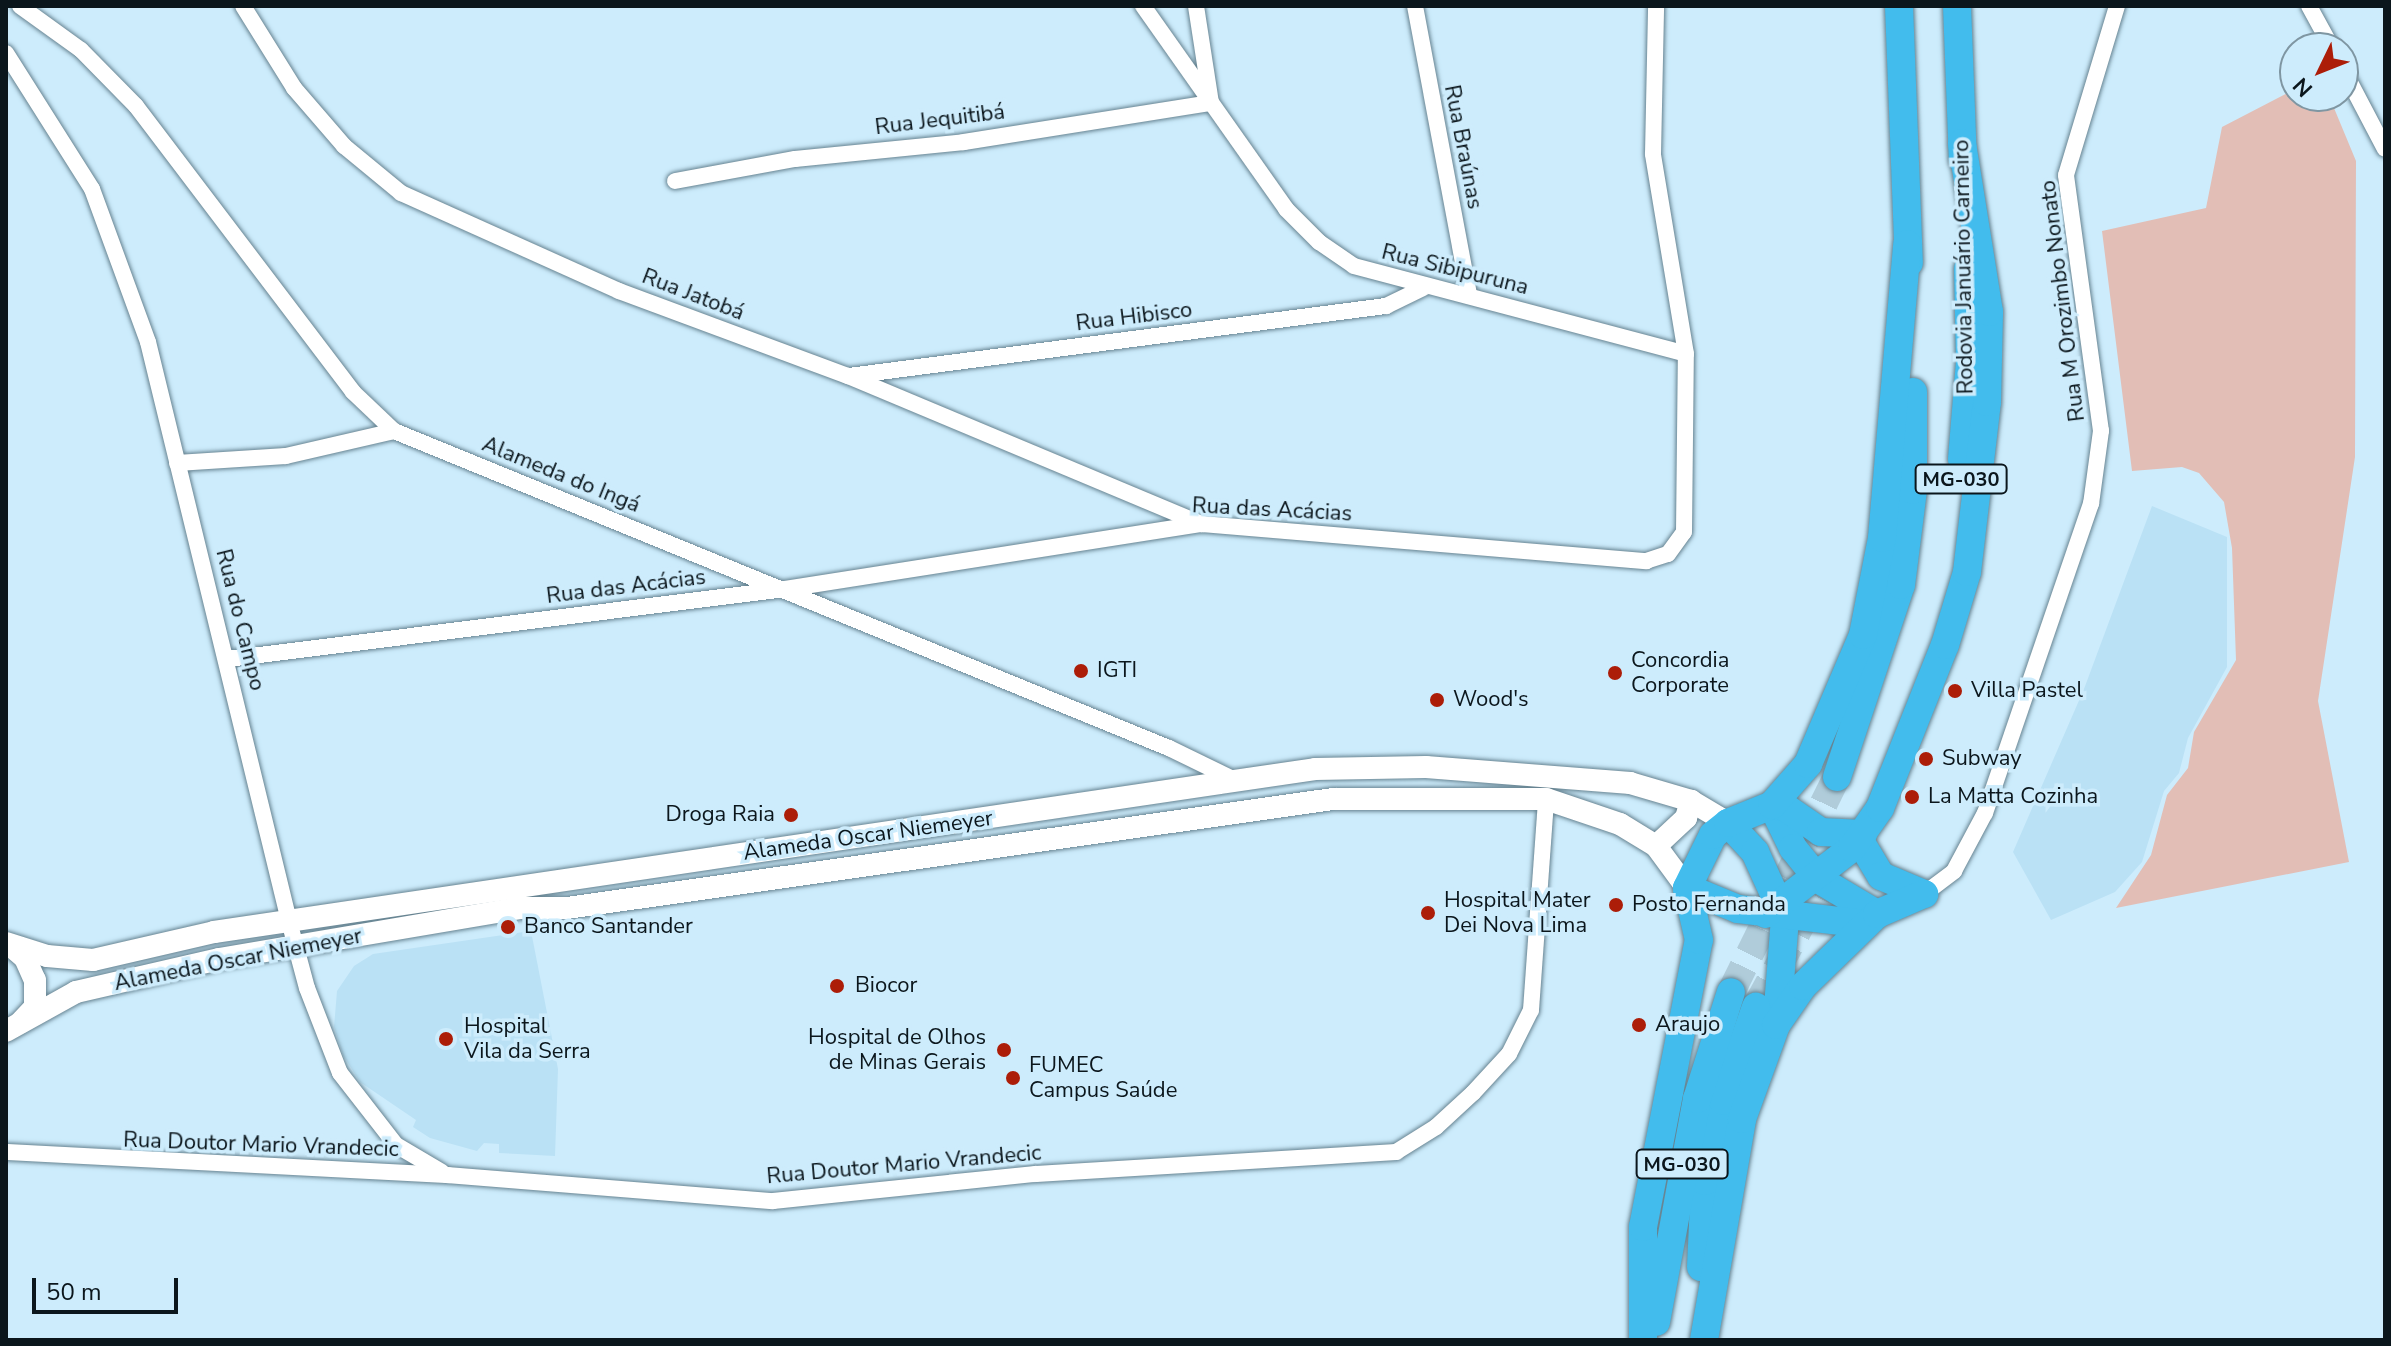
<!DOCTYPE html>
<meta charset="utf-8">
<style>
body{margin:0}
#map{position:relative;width:2391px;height:1346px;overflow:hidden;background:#cdecfc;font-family:"Nunito Sans",sans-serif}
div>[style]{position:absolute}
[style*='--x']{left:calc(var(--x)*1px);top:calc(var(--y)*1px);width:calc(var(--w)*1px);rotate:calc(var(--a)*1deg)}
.built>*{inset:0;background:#bae1f5}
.green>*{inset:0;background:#e2beb6}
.highway-tunnel>*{height:28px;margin-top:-14px;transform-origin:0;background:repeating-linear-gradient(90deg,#b0ccda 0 28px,transparent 0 42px)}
.roads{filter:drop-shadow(0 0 2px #668391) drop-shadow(0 0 2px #668391)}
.street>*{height:16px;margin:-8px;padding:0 8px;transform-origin:8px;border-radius:8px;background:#fff}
.secondary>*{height:22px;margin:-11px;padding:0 11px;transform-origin:11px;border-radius:11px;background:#fff}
.highway>*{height:28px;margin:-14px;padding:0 14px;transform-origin:14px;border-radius:14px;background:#42bced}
.dots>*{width:22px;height:22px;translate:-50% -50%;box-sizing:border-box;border:4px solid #cdecfc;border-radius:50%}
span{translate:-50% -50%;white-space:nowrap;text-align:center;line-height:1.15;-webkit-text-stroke:7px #cdecfc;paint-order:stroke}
.shield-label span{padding:2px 6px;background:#cdecfc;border:2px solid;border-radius:6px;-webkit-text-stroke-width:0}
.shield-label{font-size:20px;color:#0b161c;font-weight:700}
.street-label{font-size:22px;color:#0b161c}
.poi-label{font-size:22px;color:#0b161c}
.left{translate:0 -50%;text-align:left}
.right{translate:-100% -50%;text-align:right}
.frame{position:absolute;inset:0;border:8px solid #0b161c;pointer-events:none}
.north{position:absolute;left:2279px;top:32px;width:80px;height:80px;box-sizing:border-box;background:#cdecfc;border:2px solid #7f96a2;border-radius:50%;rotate:227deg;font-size:22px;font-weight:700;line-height:32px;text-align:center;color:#0b161c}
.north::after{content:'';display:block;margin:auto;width:28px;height:36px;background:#ac1d08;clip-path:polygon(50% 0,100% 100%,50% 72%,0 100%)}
.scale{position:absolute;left:32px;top:1278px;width:146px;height:36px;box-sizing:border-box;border:4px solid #0b161c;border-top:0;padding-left:10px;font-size:24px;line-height:28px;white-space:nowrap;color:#0b161c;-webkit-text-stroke:6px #cdecfc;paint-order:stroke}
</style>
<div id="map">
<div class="built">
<div style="clip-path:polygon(2152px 506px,2227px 537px,2227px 667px,2188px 738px,2179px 773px,2164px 791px,2142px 862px,2115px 892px,2051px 920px,2013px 852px,2084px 689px)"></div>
<div style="clip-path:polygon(531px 931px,558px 1069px,555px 1156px,499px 1153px,499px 1144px,484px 1143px,477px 1151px,430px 1138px,413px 1127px,416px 1120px,360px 1082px,343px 1055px,334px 1027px,337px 991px,354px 966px,373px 954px)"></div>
</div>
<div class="green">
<div style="clip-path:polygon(2295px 89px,2295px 96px,2329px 96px,2356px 161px,2355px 457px,2318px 701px,2349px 862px,2116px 908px,2151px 855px,2167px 795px,2188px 768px,2194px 732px,2236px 660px,2232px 548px,2224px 502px,2199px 473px,2182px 467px,2132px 471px,2102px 231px,2206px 208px,2222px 127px)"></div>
</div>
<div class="highway-tunnel">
<div style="--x:1731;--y:992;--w:240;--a:-63.8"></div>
<div style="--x:1756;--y:1007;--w:164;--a:-61.3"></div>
</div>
<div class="roads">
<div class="street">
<div style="--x:20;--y:6;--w:75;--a:35.8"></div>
<div style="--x:81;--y:50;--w:78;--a:45.5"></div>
<div style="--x:136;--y:106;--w:359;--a:52.8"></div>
<div style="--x:353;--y:392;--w:57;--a:43.6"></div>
<div style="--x:394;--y:431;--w:837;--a:22.25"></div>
<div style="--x:1169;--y:748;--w:76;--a:25.9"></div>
<div style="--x:243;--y:6;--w:97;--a:58.1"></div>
<div style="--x:294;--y:88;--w:77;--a:49.2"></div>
<div style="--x:344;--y:146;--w:74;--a:39.5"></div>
<div style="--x:401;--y:193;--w:239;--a:24.2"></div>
<div style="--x:619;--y:291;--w:244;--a:20.4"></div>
<div style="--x:848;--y:376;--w:384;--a:22.7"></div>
<div style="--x:1143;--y:6;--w:248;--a:54.8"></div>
<div style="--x:1286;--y:209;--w:47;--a:45"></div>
<div style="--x:1319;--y:242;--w:42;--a:34.4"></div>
<div style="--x:1354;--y:266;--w:343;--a:14.8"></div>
<div style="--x:1415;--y:6;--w:294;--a:79.4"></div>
<div style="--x:2309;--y:6;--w:48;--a:61.3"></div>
<div style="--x:6;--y:53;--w:161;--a:57.7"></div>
<div style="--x:92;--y:189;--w:163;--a:69.9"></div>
<div style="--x:148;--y:342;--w:596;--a:76.31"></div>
<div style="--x:289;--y:921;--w:69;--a:75"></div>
<div style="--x:307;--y:988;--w:91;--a:68.8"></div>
<div style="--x:340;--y:1073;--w:91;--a:52.1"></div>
<div style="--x:396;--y:1145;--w:53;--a:30.4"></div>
<div style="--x:2343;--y:69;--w:90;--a:62.3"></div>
<div style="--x:675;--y:181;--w:122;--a:-10.4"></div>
<div style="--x:795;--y:159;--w:170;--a:-5.7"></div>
<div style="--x:964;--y:142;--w:250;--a:-9"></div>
<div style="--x:1211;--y:103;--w:98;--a:-98.8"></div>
<div style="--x:849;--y:376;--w:542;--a:-7.43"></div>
<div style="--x:1386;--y:306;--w:41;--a:-25.9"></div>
<div style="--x:177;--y:463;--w:109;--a:-3.7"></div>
<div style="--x:286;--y:456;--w:111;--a:-13"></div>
<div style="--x:228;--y:659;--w:561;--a:-7.16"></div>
<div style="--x:785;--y:589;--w:422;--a:-8.9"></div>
<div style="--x:1202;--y:524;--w:446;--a:4.8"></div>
<div style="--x:1646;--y:561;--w:23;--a:-18"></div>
<div style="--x:1668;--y:554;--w:27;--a:-54"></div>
<div style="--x:1684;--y:532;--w:178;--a:-89.4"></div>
<div style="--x:1686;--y:354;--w:203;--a:-99.4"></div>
<div style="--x:1653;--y:154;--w:148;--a:-88.8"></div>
<div style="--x:1924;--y:894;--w:38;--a:-37"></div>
<div style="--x:1954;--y:871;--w:66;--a:-61.9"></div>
<div style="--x:1985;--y:813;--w:327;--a:-71.1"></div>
<div style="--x:2091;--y:504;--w:74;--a:-82.2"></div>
<div style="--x:2101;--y:431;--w:258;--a:-97.8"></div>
<div style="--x:2066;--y:175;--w:177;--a:-73.2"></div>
<div style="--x:6;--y:1152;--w:442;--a:3"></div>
<div style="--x:447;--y:1175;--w:327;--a:4.6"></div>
<div style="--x:773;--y:1201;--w:264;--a:-5.9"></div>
<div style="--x:1036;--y:1174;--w:361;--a:-3.5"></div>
<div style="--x:1396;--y:1152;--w:47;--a:-32"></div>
<div style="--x:1436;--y:1127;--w:50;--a:-42.6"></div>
<div style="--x:1473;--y:1093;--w:53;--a:-47.3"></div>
<div style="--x:1509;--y:1054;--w:49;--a:-63.4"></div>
<div style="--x:1531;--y:1010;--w:212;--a:-85.9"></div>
</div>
<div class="secondary">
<div style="--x:1656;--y:846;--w:41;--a:-43"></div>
<div style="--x:1686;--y:818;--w:18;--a:-74"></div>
<div style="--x:6;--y:943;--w:43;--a:17.6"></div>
<div style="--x:47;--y:956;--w:46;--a:5"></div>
<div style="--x:93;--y:960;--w:124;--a:-13"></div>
<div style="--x:214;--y:932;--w:1113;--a:-8.42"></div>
<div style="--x:1315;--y:769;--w:111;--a:-1"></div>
<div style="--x:1426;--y:767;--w:205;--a:4.5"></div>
<div style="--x:1630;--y:783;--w:64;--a:16.4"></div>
<div style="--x:1691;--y:801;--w:43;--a:30.7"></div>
<div style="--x:11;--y:946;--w:18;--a:41"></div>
<div style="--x:25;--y:958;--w:24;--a:66"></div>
<div style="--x:35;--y:980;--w:27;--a:90"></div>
<div style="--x:35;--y:1007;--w:21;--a:133"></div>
<div style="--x:6;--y:1031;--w:80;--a:-29.1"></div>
<div style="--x:76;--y:992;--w:147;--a:-13"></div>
<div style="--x:219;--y:959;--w:306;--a:-9.6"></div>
<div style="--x:521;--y:908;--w:46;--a:0"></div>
<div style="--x:567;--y:908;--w:774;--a:-8.1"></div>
<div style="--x:1333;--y:799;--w:213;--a:0"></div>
<div style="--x:1546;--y:799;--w:78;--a:18.7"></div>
<div style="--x:1620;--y:824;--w:42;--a:31.4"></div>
<div style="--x:1656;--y:846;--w:52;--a:53.6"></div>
</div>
<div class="highway">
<div style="--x:1899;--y:6;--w:257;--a:87.8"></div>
<div style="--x:1957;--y:6;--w:154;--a:87.8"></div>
<div style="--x:1962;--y:459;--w:98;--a:-85.3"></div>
<div style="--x:1970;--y:361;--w:92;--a:-91.2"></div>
<div style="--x:1837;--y:777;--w:202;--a:-71.6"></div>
<div style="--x:1901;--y:585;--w:96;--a:-82.8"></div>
<div style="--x:1913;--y:490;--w:98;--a:-90"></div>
<div style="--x:1772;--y:805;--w:48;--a:64"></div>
<div style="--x:1793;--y:848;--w:40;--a:51"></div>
<div style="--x:1818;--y:879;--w:69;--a:30.7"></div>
<div style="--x:1772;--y:805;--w:14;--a:12"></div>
<div style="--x:1786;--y:808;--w:42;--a:34.4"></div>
<div style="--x:1821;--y:832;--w:42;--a:2.7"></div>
<div style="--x:1728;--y:823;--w:40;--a:47"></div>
<div style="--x:1755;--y:852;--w:72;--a:65.6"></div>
<div style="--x:1785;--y:918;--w:102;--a:94.5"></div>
<div style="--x:1860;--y:841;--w:41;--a:59"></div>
<div style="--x:1881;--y:876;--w:47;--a:22.7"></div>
<div style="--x:1687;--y:888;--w:55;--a:22.4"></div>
<div style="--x:1738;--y:909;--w:129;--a:6.7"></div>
<div style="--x:1766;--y:914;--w:108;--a:-37.5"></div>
<div style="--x:1852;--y:848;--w:49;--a:-55"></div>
<div style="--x:1880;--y:808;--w:175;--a:-68.3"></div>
<div style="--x:1945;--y:645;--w:76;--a:-73.2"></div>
<div style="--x:1967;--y:572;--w:171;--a:-83.3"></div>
<div style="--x:1987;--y:402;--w:90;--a:-88.7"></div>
<div style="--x:1989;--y:312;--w:171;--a:-99.1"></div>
<div style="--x:1701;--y:1267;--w:86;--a:-87.3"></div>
<div style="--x:1705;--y:1181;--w:82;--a:-77.3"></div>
<div style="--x:1723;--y:1101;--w:100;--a:-70.7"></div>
<div style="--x:1656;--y:1322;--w:227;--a:-79.6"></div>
<div style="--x:1697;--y:1099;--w:112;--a:-72.4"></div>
<div style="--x:1643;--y:1340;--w:113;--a:-90"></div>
<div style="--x:1643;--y:1227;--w:292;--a:-79"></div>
<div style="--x:1699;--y:940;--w:53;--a:-103"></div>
<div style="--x:1687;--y:888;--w:59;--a:-63.9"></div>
<div style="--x:1713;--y:835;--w:19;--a:-39"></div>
<div style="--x:1728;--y:823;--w:48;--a:-22.2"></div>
<div style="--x:1772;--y:805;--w:55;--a:-48.7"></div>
<div style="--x:1808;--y:764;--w:140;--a:-66.9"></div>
<div style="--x:1863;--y:635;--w:99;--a:-78.9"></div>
<div style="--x:1882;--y:538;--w:295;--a:-85.1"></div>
<div style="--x:1704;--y:1340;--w:224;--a:-80.2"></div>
<div style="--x:1742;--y:1119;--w:100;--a:-70.1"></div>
<div style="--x:1776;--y:1025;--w:47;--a:-55.3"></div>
<div style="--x:1803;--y:986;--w:103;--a:-44.2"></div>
<div style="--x:1877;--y:914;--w:51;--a:-23.1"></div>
</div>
</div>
<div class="dots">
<div style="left:1081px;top:671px;background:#ac1d08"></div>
<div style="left:1615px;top:673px;background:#ac1d08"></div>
<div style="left:1955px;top:691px;background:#ac1d08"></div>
<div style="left:1437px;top:700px;background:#ac1d08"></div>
<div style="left:1926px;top:759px;background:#ac1d08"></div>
<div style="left:1912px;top:797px;background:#ac1d08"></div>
<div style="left:791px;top:815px;background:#ac1d08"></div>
<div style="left:1616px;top:905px;background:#ac1d08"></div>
<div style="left:1428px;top:913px;background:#ac1d08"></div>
<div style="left:508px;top:927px;background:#ac1d08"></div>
<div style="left:837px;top:986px;background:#ac1d08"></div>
<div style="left:1639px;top:1025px;background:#ac1d08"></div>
<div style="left:446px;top:1039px;background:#ac1d08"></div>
<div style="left:1004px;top:1050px;background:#ac1d08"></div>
<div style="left:1013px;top:1078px;background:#ac1d08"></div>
</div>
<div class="shield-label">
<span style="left:1961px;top:479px">MG-030</span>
<span style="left:1682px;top:1164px">MG-030</span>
</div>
<div class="street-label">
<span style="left:940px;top:120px;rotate:-7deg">Rua Jequitibá</span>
<span style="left:1463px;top:147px;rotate:79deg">Rua Braúnas</span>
<span style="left:1964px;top:267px;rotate:-91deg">Rodovia Januário Carneiro</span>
<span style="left:1455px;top:270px;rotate:14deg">Rua Sibipuruna</span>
<span style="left:693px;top:295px;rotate:21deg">Rua Jatobá</span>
<span style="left:2063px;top:301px;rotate:-97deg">Rua M Orozimbo Nonato</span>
<span style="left:1134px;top:317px;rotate:-7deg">Rua Hibisco</span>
<span style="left:561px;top:475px;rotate:22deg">Alameda do Ingá</span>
<span style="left:1272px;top:510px;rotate:3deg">Rua das Acácias</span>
<span style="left:626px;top:587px;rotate:-7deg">Rua das Acácias</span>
<span style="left:240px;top:620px;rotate:76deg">Rua do Campo</span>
<span style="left:868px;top:836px;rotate:-8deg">Alameda Oscar Niemeyer</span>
<span style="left:238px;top:960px;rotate:-11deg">Alameda Oscar Niemeyer</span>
<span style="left:261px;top:1145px;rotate:2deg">Rua Doutor Mario Vrandecic</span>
<span style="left:904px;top:1165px;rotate:-5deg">Rua Doutor Mario Vrandecic</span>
</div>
<div class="poi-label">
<span class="left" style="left:1631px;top:673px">Concordia<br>Corporate</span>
<span class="left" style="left:1097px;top:671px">IGTI</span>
<span class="left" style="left:1971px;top:691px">Villa Pastel</span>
<span class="left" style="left:1453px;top:700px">Wood's</span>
<span class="left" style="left:1942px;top:759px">Subway</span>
<span class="left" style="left:1928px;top:797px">La Matta Cozinha</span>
<span class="right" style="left:775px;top:815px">Droga Raia</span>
<span class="left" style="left:1444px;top:913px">Hospital Mater<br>Dei Nova Lima</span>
<span class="left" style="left:1632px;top:905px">Posto Fernanda</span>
<span class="left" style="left:524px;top:927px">Banco Santander</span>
<span class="left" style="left:855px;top:986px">Biocor</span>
<span class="left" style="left:1655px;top:1025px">Araujo</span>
<span class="left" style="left:464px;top:1039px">Hospital<br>Vila da Serra</span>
<span class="right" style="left:986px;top:1050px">Hospital de Olhos<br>de Minas Gerais</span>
<span class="left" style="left:1029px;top:1078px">FUMEC<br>Campus Saúde</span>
</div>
<div class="frame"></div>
<div class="north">N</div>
<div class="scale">50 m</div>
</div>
